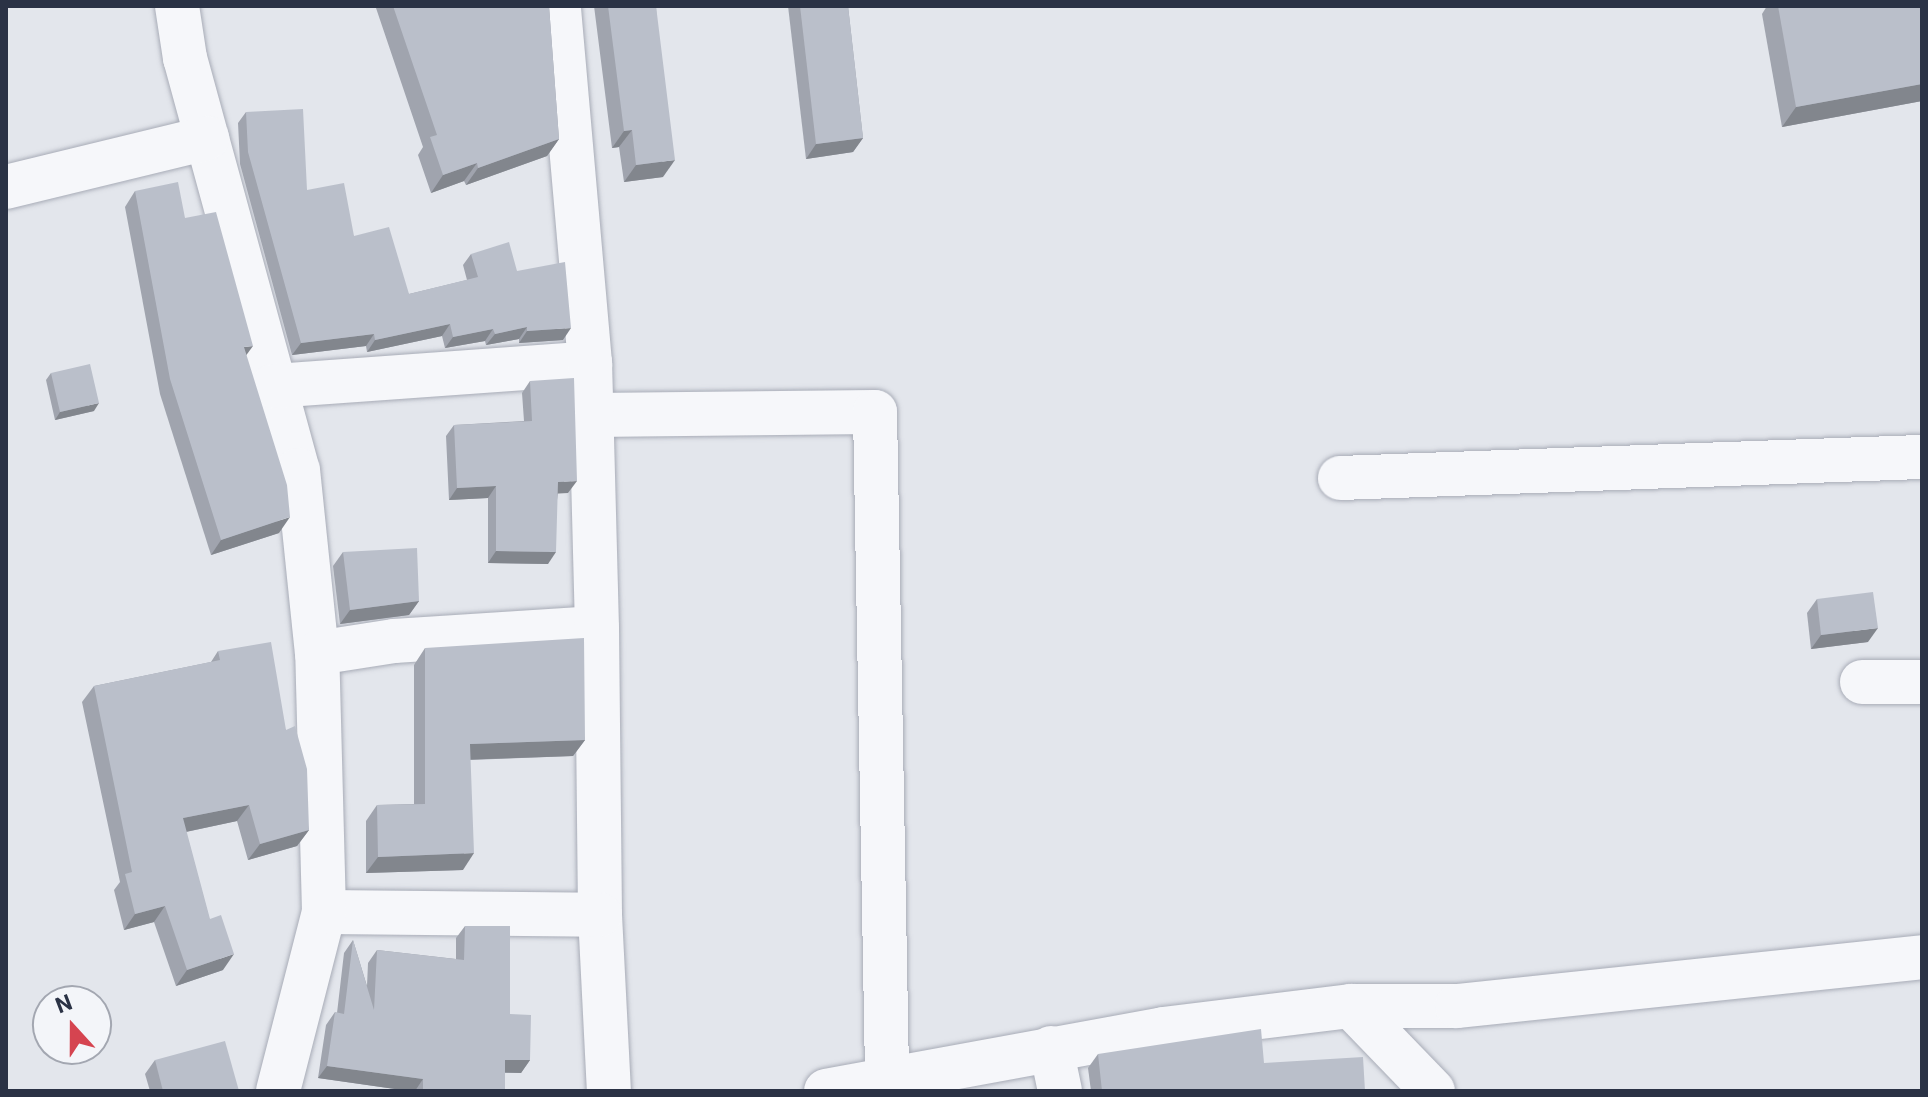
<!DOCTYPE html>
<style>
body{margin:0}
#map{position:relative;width:1928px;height:1097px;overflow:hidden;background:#e3e6ec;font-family:Roboto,sans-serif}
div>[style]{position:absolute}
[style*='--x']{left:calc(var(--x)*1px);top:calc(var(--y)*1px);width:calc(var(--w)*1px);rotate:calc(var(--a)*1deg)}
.roads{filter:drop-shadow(0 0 2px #a8acb7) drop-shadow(0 0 2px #a8acb7)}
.street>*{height:44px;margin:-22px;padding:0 22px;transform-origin:22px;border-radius:22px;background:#f6f7fa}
.wall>*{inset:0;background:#a0a4ae}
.shaded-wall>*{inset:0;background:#82868d}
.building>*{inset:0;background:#babfca}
span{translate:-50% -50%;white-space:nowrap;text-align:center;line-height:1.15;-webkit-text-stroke:8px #f3f5f9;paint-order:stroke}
.frame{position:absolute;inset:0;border:8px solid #2a3245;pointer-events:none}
.north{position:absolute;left:32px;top:985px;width:80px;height:80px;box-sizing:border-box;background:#f3f5f9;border:2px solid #a3a7b1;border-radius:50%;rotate:339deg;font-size:22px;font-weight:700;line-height:32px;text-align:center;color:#2a3245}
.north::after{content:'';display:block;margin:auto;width:28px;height:36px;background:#d54450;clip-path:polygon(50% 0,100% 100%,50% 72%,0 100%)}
</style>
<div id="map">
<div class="roads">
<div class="street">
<div style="--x:177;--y:6;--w:53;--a:81.3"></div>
<div style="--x:185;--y:58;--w:427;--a:74.7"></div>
<div style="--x:298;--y:470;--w:184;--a:84.1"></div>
<div style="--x:6;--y:187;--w:207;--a:-13.7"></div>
<div style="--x:273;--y:386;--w:318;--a:-4.1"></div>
<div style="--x:591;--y:415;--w:284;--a:-0.6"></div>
<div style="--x:875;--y:412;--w:664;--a:88.96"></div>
<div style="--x:1340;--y:478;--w:582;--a:-2.07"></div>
<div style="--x:597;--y:628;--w:287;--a:89.4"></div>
<div style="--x:600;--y:915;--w:176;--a:87.1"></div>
<div style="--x:1862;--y:682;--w:60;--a:0"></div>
<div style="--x:324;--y:912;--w:276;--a:0.6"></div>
<div style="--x:1351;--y:1006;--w:118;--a:46"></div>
<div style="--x:1051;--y:1048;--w:44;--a:78.2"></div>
<div style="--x:278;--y:1091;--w:185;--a:-75.6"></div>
<div style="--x:324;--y:912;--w:259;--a:-91.5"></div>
<div style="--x:317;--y:653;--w:78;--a:-8.9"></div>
<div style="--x:394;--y:641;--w:203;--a:-3.7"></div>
<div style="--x:597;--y:628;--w:265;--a:-91.5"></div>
<div style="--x:590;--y:363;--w:358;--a:-95"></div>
<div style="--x:826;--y:1091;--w:343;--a:-10.4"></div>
<div style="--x:1163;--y:1029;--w:189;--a:-7"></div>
<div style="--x:1351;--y:1006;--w:106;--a:0"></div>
<div style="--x:1457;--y:1006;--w:468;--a:-6"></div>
</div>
</div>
<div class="wall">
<div style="clip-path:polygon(377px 6px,549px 6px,559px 139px,547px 156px,466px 185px,464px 181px,431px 193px,418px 155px,423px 147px,376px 8px)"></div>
<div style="clip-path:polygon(594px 6px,656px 6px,663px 177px,624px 182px,619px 147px,612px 148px)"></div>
<div style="clip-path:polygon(788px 6px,848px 6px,863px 138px,853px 152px,806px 159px)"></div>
<div style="clip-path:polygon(1767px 6px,1922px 6px,1922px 101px,1782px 127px,1762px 14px)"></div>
<div style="clip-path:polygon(246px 112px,307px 190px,354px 236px,409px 294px,467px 280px,463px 265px,471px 254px,517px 271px,563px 340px,519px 343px,519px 339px,486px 345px,485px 341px,445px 348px,442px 336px,367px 352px,366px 346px,292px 355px,240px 164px,238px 123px)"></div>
<div style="clip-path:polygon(135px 191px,185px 218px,246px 355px,279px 533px,211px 555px,160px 394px,125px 207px)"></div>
<div style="clip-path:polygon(51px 373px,94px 411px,55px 420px,46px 380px)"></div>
<div style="clip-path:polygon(530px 381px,568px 493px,558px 493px,548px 564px,488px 563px,488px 498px,449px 500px,446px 436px,454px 425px,524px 421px,522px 393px)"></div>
<div style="clip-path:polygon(343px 552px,419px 601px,409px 615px,340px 624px,333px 566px)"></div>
<div style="clip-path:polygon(1817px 599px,1868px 642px,1811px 649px,1807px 613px)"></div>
<div style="clip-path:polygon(425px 648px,585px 740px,573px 756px,470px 760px,463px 870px,366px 873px,366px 821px,377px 805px,414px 804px,414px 665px)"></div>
<div style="clip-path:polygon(218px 651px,286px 730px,309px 830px,297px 846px,248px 860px,237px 821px,186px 832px,223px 970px,176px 986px,154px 922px,124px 930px,114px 890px,120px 882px,82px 702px,94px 686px,211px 662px)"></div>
<div style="clip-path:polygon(465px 926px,510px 1014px,530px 1060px,521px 1073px,505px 1073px,505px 1091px,409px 1091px,318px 1078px,326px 1025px,335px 1012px,337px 1013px,344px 953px,353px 940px,367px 986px,368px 963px,377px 950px,456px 959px,456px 938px)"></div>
<div style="clip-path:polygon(1098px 1054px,1264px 1063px,1365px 1091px,1091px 1091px,1088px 1068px)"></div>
<div style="clip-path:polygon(155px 1060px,239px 1091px,150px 1091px,145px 1074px)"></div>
</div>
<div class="shaded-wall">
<div style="clip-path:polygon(1922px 84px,1922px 101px,1782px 127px,1796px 107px)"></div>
<div style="clip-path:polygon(632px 130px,619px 147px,612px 148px,624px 131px)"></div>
<div style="clip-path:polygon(863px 138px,853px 152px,806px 159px,816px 144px)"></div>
<div style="clip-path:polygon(559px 139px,547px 156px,466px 185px,478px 168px)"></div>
<div style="clip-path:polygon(675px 160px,663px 177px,624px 182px,636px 165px)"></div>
<div style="clip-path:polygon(477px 163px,464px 181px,431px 193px,443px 175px)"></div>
<div style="clip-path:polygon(450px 324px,442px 336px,367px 352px,375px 340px)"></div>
<div style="clip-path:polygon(527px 327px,519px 339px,486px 345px,495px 334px)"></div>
<div style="clip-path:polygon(571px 328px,563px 340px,519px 343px,527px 331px)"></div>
<div style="clip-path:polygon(493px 329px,485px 341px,445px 348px,453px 337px)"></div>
<div style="clip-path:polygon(374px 334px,366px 346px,292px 355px,301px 343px)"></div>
<div style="clip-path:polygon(253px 346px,242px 361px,244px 347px)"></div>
<div style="clip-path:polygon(99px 403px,94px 411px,55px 420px,60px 412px)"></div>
<div style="clip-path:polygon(577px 481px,568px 493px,550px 494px,558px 482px)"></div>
<div style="clip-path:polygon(496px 486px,488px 498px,449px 500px,457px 488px)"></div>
<div style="clip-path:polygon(290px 517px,279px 533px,211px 555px,221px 540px)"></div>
<div style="clip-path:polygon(496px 551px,556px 552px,548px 564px,488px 563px)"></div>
<div style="clip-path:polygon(419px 601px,409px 615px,340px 624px,350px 610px)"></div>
<div style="clip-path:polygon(1878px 628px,1868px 642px,1811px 649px,1821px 635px)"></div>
<div style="clip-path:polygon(585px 740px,573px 756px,458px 760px,470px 744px)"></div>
<div style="clip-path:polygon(249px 805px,237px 821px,171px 835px,183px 818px)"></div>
<div style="clip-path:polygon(309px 830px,297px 846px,248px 860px,260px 844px)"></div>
<div style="clip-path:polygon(474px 853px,463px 870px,366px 873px,378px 857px)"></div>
<div style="clip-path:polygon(165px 906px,154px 922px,124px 930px,135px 914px)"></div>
<div style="clip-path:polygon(234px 954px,223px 970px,176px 986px,187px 970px)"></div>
<div style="clip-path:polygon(505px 1060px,530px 1060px,521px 1073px,496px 1072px)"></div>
<div style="clip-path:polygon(327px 1066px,423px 1079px,415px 1091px,409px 1091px,318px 1078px)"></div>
</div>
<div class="building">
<div style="clip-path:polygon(393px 6px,549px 6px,559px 139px,478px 168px,477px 163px,443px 175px,430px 137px,437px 135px)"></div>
<div style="clip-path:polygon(608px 6px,656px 6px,675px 160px,636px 165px,632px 130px,624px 131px)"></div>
<div style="clip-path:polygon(800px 6px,848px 6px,863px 138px,816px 144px)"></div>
<div style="clip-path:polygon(1778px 6px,1922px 6px,1922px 84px,1796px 107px)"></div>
<div style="clip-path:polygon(303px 109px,307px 190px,344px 183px,354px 236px,389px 227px,409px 294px,478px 277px,471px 254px,509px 242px,517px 271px,565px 262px,571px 328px,527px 331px,527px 327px,495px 334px,493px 329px,453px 337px,450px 324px,375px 340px,374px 334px,301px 343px,248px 152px,246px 112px)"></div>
<div style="clip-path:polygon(178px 182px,185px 218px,216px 212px,253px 346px,244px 347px,287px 485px,290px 517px,221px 540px,170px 379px,135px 191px)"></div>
<div style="clip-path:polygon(90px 364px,99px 403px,60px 412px,51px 373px)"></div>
<div style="clip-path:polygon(574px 378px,577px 481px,558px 482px,556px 552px,496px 551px,496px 486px,457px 488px,454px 425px,532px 421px,530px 381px)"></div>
<div style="clip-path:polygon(417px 548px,419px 601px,350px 610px,343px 552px)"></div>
<div style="clip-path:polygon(1873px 592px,1878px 628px,1821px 635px,1817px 599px)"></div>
<div style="clip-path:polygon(584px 638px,585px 740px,470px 744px,474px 853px,378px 857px,377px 805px,425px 804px,425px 648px)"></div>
<div style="clip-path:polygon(271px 642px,286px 730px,295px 726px,307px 769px,309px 830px,260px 844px,249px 805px,183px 818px,210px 919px,221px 915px,234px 954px,187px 970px,165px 906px,135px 914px,125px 874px,132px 872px,94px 686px,220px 660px,218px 651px)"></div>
<div style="clip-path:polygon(465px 926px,510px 926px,510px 1014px,531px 1015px,530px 1060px,505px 1060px,505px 1091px,423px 1091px,423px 1079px,327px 1066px,335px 1012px,344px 1014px,353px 940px,374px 1010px,377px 950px,464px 960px)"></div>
<div style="clip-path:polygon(1261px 1029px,1264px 1063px,1363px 1057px,1365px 1091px,1102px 1091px,1098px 1054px)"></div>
<div style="clip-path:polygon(225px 1041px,239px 1091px,163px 1091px,155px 1060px)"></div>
</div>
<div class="frame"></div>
<div class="north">N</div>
</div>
